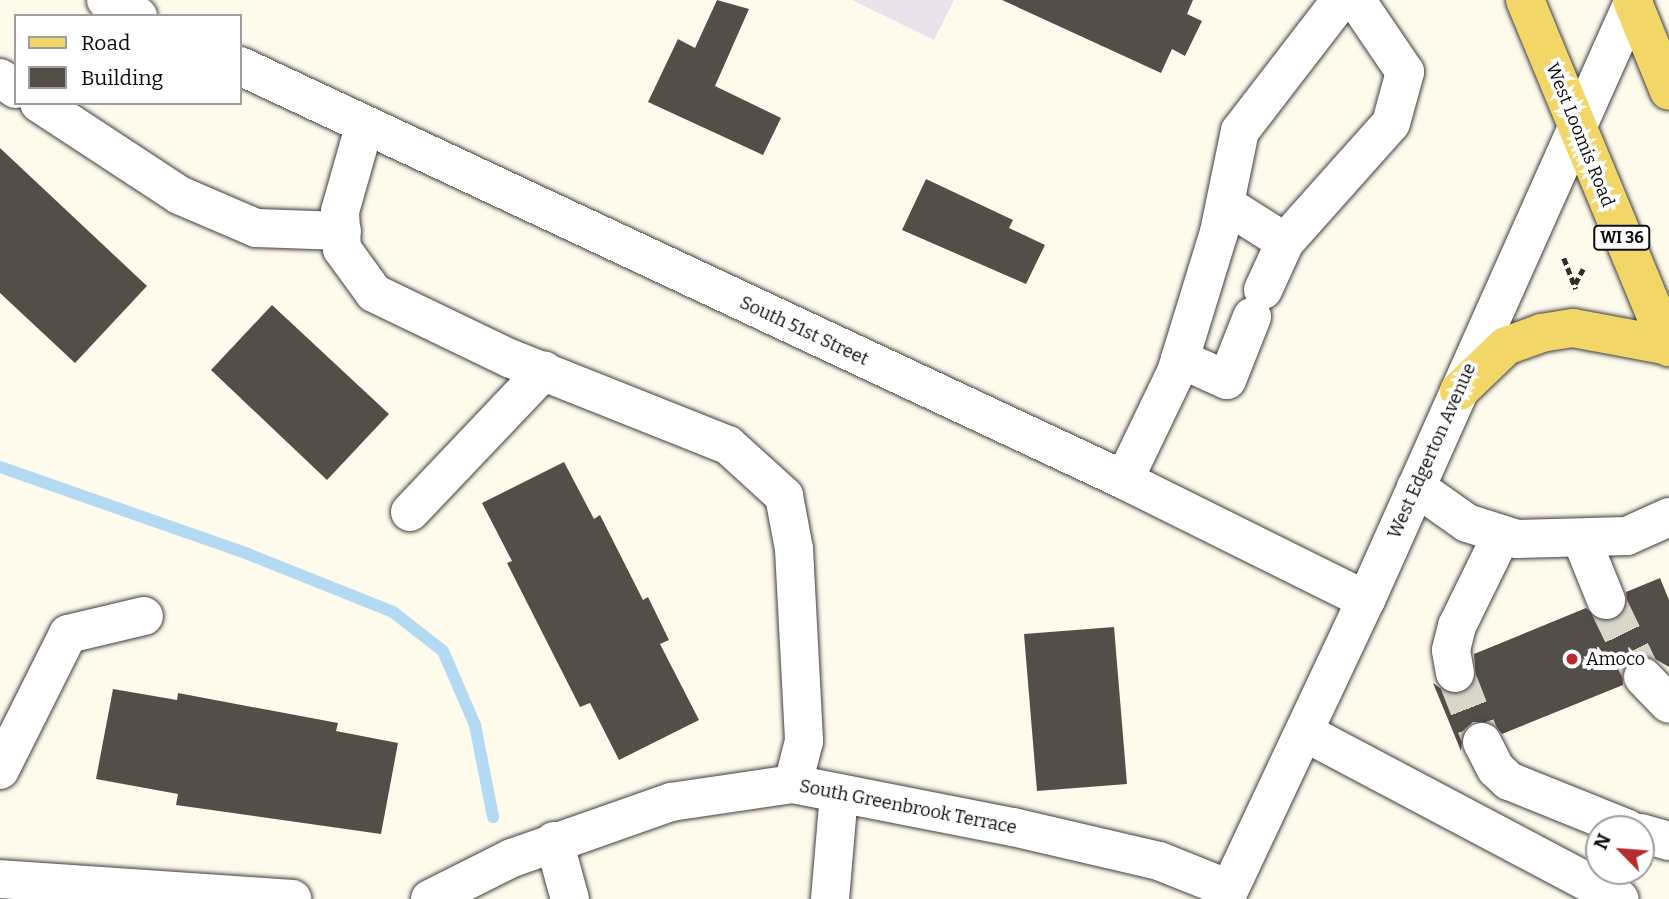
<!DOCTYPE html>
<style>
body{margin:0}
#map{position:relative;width:1669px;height:899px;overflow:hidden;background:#fefbec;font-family:Bitter,serif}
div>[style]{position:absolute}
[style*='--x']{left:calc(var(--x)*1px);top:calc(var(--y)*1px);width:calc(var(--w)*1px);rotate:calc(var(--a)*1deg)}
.industrial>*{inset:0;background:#eae1eb}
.stream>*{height:12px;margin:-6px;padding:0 6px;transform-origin:6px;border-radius:6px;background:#b4d9f3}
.building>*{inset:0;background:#544e49}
.minor-tunnel>*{height:38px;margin-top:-19px;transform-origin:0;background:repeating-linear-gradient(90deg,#dad7ca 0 38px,transparent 0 57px)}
.path>*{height:4.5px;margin-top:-2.25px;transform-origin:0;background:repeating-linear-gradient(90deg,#2e2e2e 0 7px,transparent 0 10.5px)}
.roads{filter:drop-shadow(0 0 2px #3f3f3f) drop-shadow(0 0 2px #3f3f3f)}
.minor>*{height:38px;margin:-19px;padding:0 19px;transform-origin:19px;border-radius:19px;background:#fff}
.major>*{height:38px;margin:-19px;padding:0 19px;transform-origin:19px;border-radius:19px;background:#f2d768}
.dots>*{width:19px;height:19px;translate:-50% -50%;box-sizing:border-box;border:4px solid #fff;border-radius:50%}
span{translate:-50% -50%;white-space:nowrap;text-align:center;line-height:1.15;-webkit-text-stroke:7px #fff;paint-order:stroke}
.shield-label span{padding:2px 5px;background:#fff;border:2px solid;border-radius:5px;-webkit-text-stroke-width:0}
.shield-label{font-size:16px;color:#0c0c0c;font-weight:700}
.street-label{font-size:18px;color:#0c0c0c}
.poi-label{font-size:18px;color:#0c0c0c}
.left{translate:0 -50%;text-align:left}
.legend{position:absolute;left:14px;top:14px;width:228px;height:91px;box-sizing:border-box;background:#fff;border:2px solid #9e9e9e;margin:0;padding:9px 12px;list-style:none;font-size:21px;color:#0c0c0c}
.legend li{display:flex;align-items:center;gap:14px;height:35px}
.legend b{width:35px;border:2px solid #9e9e9e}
.north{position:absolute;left:1585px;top:815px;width:70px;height:70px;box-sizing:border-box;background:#fff;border:2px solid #9e9e9e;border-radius:50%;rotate:295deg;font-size:19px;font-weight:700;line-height:28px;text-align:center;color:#0c0c0c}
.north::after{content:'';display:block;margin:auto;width:24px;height:32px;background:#b62b2c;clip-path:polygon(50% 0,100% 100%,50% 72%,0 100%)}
</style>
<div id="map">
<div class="industrial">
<div style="clip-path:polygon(852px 0,954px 0,934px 40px)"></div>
</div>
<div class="stream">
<div style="--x:0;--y:467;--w:263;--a:19.3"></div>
<div style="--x:248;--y:554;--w:156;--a:21.8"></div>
<div style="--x:393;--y:612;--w:63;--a:38"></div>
<div style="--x:443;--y:651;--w:81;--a:66.6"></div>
<div style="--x:475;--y:725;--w:94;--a:78.9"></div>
</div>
<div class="building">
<div style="clip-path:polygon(717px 0,749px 9px,715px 86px,781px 118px,763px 155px,648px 102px,678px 39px,695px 48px)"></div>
<div style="clip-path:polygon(1002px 0,1193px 0,1187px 14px,1202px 21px,1185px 56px,1172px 49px,1161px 73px)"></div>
<div style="clip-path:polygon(0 148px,147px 286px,75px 363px,0 293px)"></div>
<div style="clip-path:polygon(926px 179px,1013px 220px,1009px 228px,1045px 245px,1026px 284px,902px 230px)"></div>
<div style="clip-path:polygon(272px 305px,389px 414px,327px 480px,211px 370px)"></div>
<div style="clip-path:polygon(564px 462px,594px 519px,600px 515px,643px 600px,648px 597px,669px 640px,660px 644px,699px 720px,619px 760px,590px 703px,580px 707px,507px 563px,512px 561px,482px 503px)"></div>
<div style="clip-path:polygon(1660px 578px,1669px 600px,1669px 667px,1650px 656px,1637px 656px,1622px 670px,1623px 685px,1502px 734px,1493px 723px,1473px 722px,1463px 731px,1461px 751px,1433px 683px,1447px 693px,1459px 694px,1476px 680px,1474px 654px,1586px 608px,1602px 621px,1615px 620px,1627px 604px,1626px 592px)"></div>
<div style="clip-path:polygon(1114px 627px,1127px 784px,1037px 791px,1024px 634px)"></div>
<div style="clip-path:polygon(113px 689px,177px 700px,178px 693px,338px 723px,336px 731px,398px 743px,381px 834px,176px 805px,178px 794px,96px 779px)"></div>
</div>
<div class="minor-tunnel">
<div style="--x:1606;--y:600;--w:85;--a:64.3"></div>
<div style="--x:1455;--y:673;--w:74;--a:68.6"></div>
</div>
<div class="path">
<div style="--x:1564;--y:258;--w:33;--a:69"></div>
<div style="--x:1575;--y:284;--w:17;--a:-62"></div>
</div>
<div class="roads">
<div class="minor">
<div style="--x:106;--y:0;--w:36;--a:27"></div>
<div style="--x:240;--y:66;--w:976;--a:25.09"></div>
<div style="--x:1124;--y:480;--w:270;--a:26.4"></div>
<div style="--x:0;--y:78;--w:19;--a:35"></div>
<div style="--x:39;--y:103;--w:168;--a:33.3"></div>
<div style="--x:179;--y:195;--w:84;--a:23.2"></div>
<div style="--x:256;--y:228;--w:86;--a:2"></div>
<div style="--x:364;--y:127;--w:87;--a:105.9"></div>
<div style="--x:340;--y:211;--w:38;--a:87"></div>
<div style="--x:342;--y:249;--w:54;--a:54"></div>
<div style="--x:374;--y:293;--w:150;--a:25.7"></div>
<div style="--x:509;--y:358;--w:236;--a:21.7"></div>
<div style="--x:728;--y:445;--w:76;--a:42.3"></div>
<div style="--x:784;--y:496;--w:54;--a:79.3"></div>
<div style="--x:794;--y:549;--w:192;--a:87"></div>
<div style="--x:804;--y:741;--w:44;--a:104.3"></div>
<div style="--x:1225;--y:204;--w:71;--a:32.3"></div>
<div style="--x:1285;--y:242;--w:159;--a:-48.3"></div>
<div style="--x:1391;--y:123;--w:53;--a:-74.6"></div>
<div style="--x:1405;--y:72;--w:87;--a:-124.2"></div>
<div style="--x:1263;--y:290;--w:53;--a:-65.4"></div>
<div style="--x:1180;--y:359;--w:51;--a:24.1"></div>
<div style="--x:1227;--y:380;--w:68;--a:-68.4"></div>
<div style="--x:1124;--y:480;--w:120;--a:-64.3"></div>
<div style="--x:1176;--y:372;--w:146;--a:-72.9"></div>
<div style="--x:1219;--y:232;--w:103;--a:-78.3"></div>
<div style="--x:1240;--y:131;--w:165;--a:-52.4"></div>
<div style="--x:1416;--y:487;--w:62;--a:35.2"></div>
<div style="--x:1467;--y:523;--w:52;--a:17.7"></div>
<div style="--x:1517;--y:539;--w:110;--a:-1.6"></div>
<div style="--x:1627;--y:536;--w:46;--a:-24.3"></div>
<div style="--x:410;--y:512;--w:195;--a:-46.5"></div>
<div style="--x:1581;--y:538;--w:67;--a:68"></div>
<div style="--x:1455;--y:673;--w:23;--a:-100"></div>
<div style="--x:1451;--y:650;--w:25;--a:-76"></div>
<div style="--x:1457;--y:626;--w:102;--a:-63.9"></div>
<div style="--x:1643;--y:677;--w:37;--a:46"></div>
<div style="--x:1304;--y:732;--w:357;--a:27.9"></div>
<div style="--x:1482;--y:742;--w:30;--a:63"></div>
<div style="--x:1496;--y:769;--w:18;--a:43"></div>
<div style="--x:1509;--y:781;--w:128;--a:22"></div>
<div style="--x:0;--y:770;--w:152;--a:-63.4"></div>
<div style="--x:68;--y:634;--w:78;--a:-13.3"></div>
<div style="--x:1641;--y:833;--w:29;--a:16"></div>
<div style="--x:554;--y:841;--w:60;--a:74.6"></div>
<div style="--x:0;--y:879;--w:293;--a:3.9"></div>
<div style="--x:430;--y:899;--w:92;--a:-26.6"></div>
<div style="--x:512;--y:858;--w:169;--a:-19.4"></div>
<div style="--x:671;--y:802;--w:123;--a:-8.4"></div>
<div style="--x:793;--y:784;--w:224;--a:11.1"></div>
<div style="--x:1013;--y:827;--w:150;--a:13.1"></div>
<div style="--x:1159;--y:861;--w:75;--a:21.8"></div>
<div style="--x:830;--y:899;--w:106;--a:-85.1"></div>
<div style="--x:1225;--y:899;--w:331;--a:-64.8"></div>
<div style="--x:1366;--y:600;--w:657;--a:-65.93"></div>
</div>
<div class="major">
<div style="--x:1525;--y:0;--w:376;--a:67.5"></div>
<div style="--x:1632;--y:0;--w:98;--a:67.9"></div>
<div style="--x:1459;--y:391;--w:65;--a:-43.8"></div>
<div style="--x:1506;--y:346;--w:37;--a:-20"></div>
<div style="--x:1541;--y:333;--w:32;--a:-9"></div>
<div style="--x:1573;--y:328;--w:98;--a:10.6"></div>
</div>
</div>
<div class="dots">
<div style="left:1572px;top:659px;background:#b62b2c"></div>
</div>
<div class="shield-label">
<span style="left:1622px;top:238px">WI 36</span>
</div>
<div class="street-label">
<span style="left:1580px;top:135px;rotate:68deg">West Loomis Road</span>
<span style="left:804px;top:331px;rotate:25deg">South 51st Street</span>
<span style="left:1432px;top:451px;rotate:-66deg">West Edgerton Avenue</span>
<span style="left:908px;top:807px;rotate:11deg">South Greenbrook Terrace</span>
</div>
<div class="poi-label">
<span class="left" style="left:1586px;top:659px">Amoco</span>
</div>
<ul class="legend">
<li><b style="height:9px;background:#f2d768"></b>Road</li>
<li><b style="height:19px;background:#544e49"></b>Building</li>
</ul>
<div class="north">N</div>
</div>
